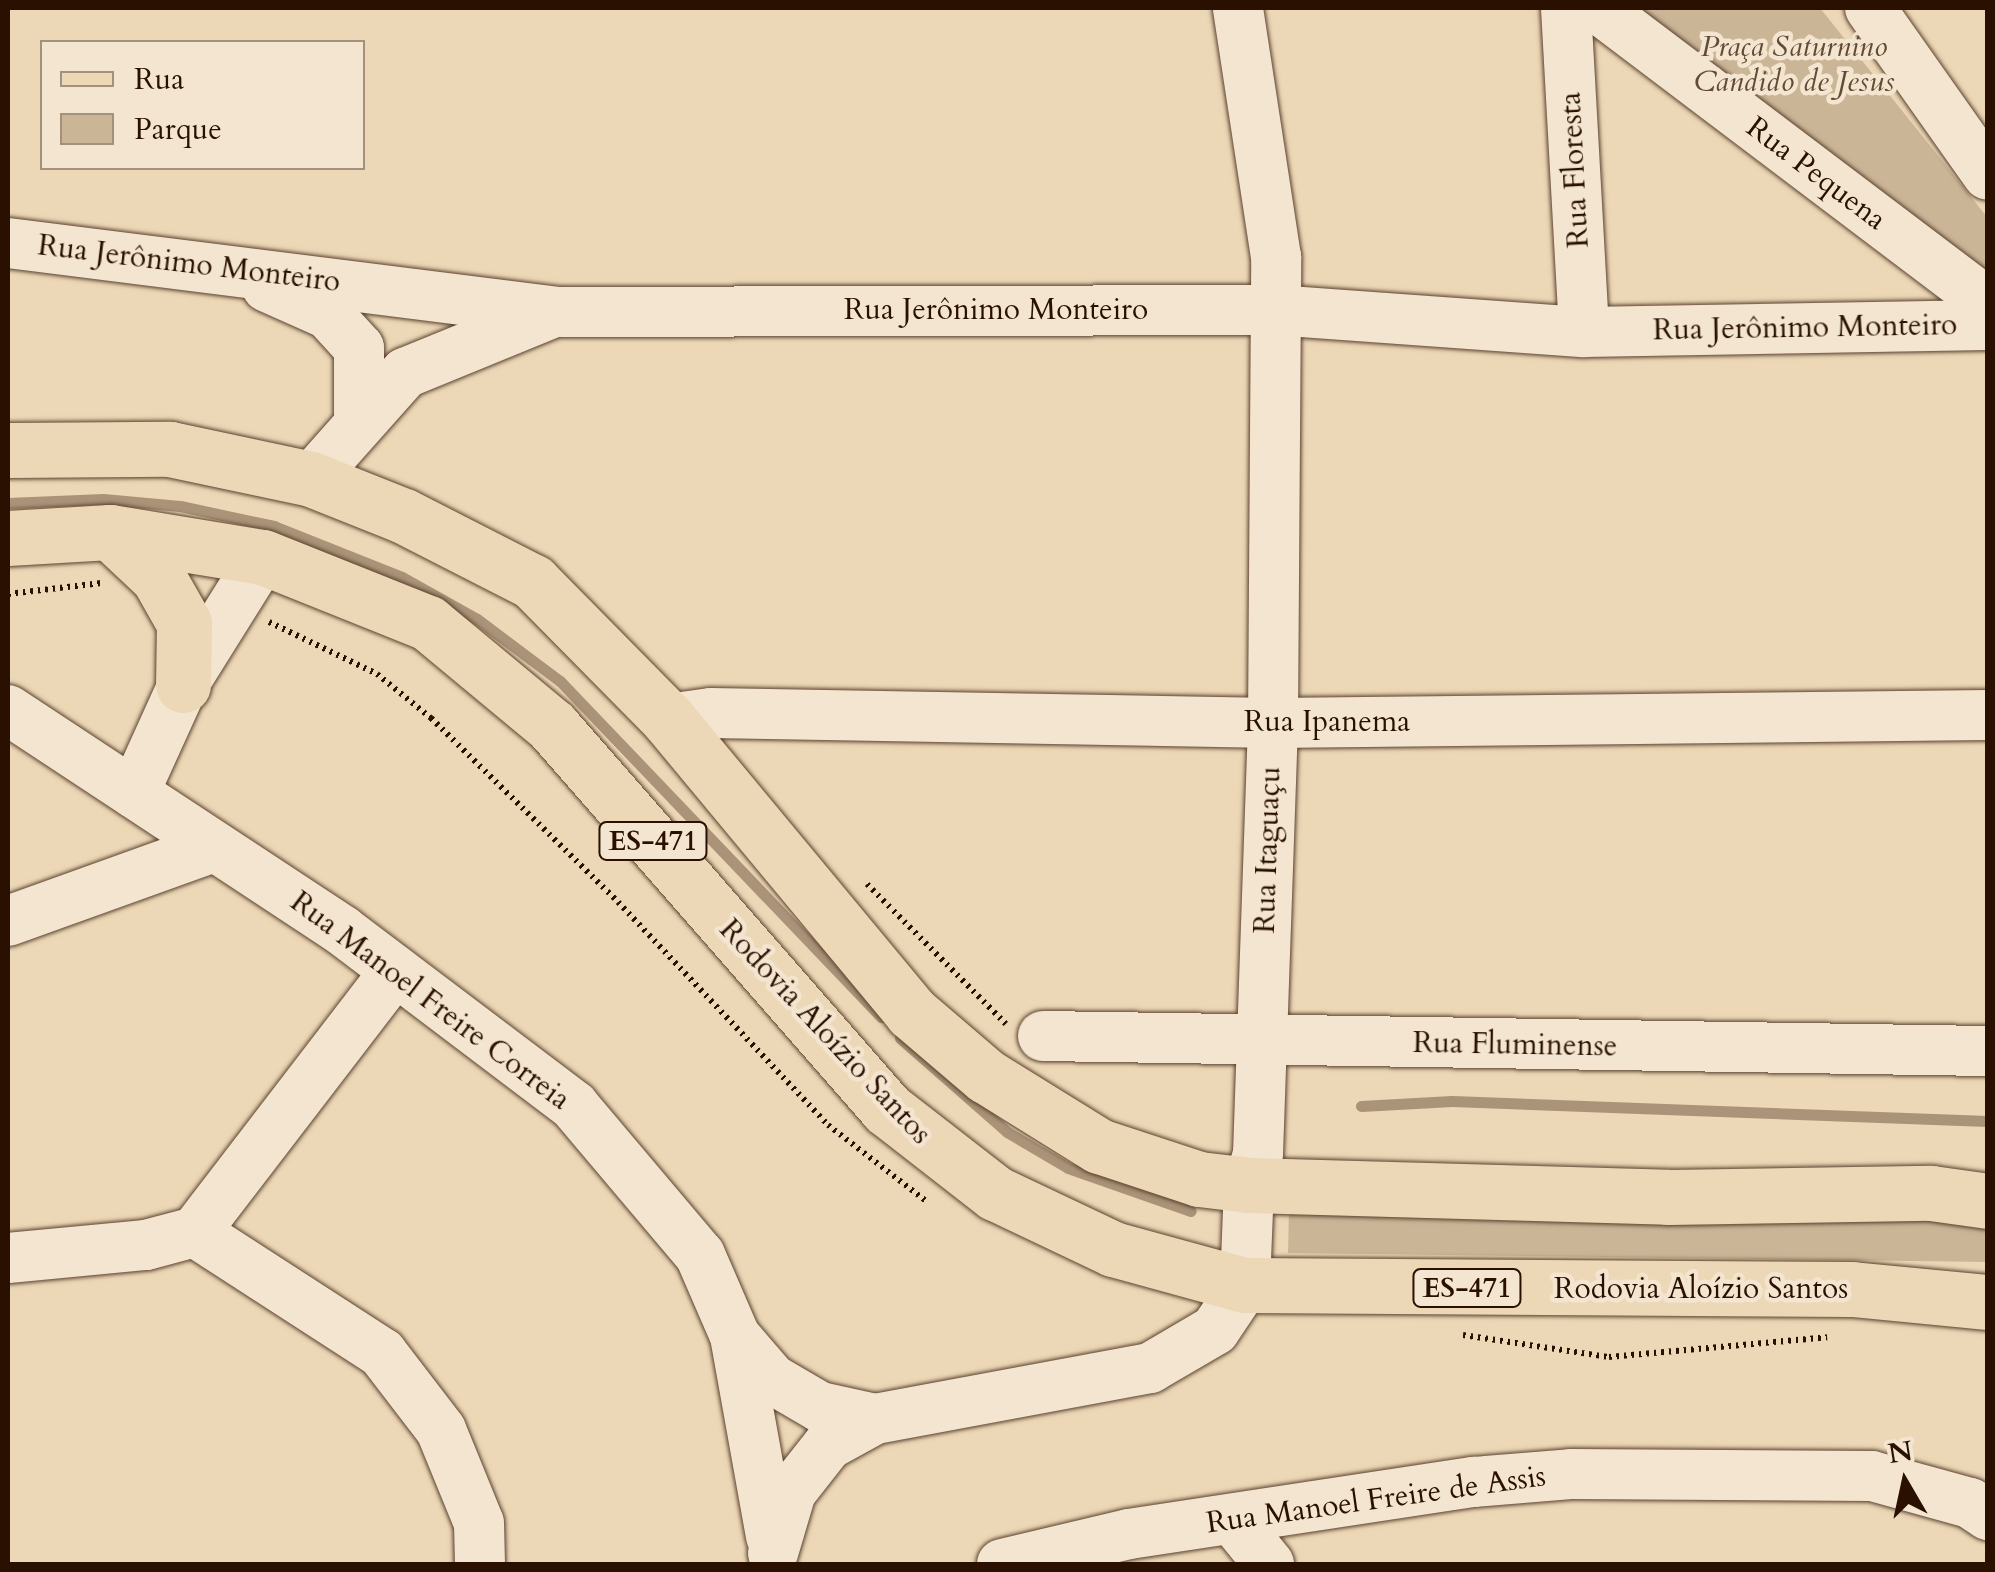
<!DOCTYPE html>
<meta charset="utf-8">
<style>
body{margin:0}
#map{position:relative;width:1995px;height:1572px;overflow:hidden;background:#ecd7b6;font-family:Cardo,serif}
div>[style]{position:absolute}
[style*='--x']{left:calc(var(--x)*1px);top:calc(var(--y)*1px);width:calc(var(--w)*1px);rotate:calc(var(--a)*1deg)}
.green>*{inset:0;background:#cbb597}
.stream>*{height:11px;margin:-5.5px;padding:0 5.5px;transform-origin:5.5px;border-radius:5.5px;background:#aa9378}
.path>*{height:6px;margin-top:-3px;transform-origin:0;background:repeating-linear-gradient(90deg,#2a1000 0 2.5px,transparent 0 7.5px)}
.roads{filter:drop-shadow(0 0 2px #5a422e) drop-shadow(0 0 2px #5a422e)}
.minor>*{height:50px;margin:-25px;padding:0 25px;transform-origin:25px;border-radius:25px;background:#f3e5d0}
.major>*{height:55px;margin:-27.5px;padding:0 27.5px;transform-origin:27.5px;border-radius:27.5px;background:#ecd7b6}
span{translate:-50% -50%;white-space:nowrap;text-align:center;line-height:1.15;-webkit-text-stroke:9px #f3e5d0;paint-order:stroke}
.shield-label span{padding:2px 8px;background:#f3e5d0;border:2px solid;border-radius:8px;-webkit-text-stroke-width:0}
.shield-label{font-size:28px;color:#2a1000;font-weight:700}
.park-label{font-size:30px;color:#624a35;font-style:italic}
.street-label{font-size:30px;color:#2a1000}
.frame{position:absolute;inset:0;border:10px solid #2a1000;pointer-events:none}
.legend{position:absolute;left:40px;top:40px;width:325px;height:130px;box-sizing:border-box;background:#f3e5d0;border:2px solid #a3907d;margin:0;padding:12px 18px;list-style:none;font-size:30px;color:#2a1000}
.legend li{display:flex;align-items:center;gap:20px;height:50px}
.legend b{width:50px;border:2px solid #a3907d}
.north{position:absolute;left:1855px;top:1432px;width:100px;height:100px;-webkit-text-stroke:8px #f3e5d0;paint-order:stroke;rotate:351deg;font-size:28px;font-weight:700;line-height:40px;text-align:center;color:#2a1000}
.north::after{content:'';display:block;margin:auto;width:35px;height:45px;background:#2a1000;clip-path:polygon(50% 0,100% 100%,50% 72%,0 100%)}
</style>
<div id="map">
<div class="green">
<div style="clip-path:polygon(1649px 8px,1820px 8px,1987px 217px,1987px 286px,1634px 14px)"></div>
<div style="clip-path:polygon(1289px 1209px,1988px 1219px,1987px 1262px,1288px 1253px)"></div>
</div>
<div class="stream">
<div style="--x:8;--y:503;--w:95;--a:-2.4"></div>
<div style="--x:103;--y:499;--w:77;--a:5.2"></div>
<div style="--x:180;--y:506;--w:96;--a:12"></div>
<div style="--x:274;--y:526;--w:138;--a:21.7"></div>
<div style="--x:402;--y:577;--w:86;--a:29.2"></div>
<div style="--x:477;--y:619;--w:104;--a:36.8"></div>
<div style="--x:560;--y:681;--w:465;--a:46.3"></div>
<div style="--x:900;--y:1038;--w:142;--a:41.3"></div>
<div style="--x:1007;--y:1132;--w:71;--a:30.5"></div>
<div style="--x:1068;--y:1168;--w:130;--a:19.3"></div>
<div style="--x:1361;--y:1106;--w:91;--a:-3.1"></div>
<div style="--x:1452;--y:1101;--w:536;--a:2.14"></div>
</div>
<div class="path">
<div style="--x:8;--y:594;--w:94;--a:-6.7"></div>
<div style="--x:269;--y:622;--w:120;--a:25.7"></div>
<div style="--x:377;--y:674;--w:70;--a:39.2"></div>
<div style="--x:431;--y:718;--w:262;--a:44.5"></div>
<div style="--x:618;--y:902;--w:306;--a:46.7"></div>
<div style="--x:828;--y:1125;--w:124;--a:37.8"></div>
<div style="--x:867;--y:884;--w:197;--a:45.2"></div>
<div style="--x:1463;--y:1335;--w:148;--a:8.6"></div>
<div style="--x:1609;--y:1357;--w:219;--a:-5.2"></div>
</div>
<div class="roads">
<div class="minor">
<div style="--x:1566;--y:8;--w:324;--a:86.8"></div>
<div style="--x:1598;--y:8;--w:489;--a:37.1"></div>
<div style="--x:1870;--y:8;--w:204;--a:54.8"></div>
<div style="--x:8;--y:243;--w:553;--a:7.16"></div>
<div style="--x:557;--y:312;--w:717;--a:-0.16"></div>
<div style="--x:1274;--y:310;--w:311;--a:4.1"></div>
<div style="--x:1584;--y:332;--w:404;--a:-1"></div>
<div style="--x:267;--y:287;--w:67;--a:23.9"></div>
<div style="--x:328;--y:314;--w:46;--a:47.6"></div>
<div style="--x:359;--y:348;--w:73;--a:90"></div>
<div style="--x:311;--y:479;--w:142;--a:-48.4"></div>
<div style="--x:405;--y:373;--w:159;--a:-22.2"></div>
<div style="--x:8;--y:710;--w:401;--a:33.4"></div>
<div style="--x:343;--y:931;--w:290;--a:37.1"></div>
<div style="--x:574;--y:1106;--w:195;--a:49.8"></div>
<div style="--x:700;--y:1255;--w:88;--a:66.6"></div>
<div style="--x:735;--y:1336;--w:204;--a:79.8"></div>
<div style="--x:668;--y:719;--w:43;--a:-7.9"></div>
<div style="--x:711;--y:713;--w:562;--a:1.02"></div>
<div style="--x:1273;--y:723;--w:715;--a:-0.64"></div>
<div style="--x:134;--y:793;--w:119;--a:-65.6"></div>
<div style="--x:183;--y:685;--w:151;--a:-58"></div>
<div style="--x:8;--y:921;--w:218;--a:-19.8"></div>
<div style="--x:1043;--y:1036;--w:945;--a:0.91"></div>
<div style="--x:195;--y:1232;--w:223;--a:32.9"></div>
<div style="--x:382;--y:1353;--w:97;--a:52.5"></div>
<div style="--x:441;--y:1430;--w:100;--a:67.8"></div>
<div style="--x:479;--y:1523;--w:41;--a:88.6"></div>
<div style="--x:8;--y:1258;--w:139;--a:-5.4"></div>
<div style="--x:146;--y:1245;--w:51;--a:-14.9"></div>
<div style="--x:195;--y:1232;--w:329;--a:-52.5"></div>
<div style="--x:735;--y:1336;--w:57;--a:49.3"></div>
<div style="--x:772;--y:1379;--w:56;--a:30.3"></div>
<div style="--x:820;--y:1407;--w:56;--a:12.3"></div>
<div style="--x:1233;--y:1520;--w:57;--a:50.7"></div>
<div style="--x:773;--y:1553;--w:64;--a:-73.6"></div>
<div style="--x:791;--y:1492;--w:60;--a:-51.8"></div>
<div style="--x:828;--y:1445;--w:54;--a:-29"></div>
<div style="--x:875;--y:1419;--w:280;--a:-10.5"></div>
<div style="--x:1150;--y:1368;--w:75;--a:-30.3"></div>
<div style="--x:1215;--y:1330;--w:54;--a:-56.3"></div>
<div style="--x:1245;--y:1285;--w:100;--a:-87.7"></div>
<div style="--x:1249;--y:1185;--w:32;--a:-74"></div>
<div style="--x:1258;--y:1154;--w:431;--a:-88"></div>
<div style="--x:1273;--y:723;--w:466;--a:-89.6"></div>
<div style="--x:1276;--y:257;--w:252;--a:-98.7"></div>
<div style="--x:1002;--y:1564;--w:130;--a:-13.3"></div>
<div style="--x:1129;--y:1534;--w:349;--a:-8.6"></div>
<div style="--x:1474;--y:1482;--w:97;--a:-4.7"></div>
<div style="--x:1571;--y:1474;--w:301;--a:0.4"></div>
<div style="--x:1872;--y:1476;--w:102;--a:15.4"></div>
<div style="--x:1970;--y:1503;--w:22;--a:34"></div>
</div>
<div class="major">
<div style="--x:8;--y:450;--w:162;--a:-0.4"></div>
<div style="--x:170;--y:449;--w:144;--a:12"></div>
<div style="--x:311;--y:479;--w:100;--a:21.7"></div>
<div style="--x:404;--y:516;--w:145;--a:27.1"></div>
<div style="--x:533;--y:582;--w:192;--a:45.4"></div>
<div style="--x:668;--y:719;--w:381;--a:50.3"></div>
<div style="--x:911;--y:1012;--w:99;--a:40.5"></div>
<div style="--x:986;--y:1076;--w:133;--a:31.8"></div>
<div style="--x:1099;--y:1146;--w:105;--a:18.3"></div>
<div style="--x:1199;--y:1179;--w:50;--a:6.8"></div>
<div style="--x:1249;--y:1185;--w:419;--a:1.6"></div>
<div style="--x:1668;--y:1197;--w:263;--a:-0.9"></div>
<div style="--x:1931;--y:1193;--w:58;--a:8"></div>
<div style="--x:110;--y:532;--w:66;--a:43.2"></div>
<div style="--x:158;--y:577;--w:53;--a:60.5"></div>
<div style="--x:184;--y:623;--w:62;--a:90.9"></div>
<div style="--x:8;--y:538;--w:102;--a:-3.4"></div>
<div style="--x:110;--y:532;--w:155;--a:9.3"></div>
<div style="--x:263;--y:557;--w:178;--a:21.8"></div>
<div style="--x:428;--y:623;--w:161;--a:39.7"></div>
<div style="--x:552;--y:726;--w:509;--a:48.82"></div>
<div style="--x:887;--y:1109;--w:137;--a:37.9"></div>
<div style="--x:995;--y:1193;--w:131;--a:25.4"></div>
<div style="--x:1113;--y:1249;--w:137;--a:15.3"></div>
<div style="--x:1245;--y:1285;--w:607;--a:0.38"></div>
<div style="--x:1852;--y:1289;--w:137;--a:5.5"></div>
</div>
</div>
<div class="shield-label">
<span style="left:653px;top:841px">ES-471</span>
<span style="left:1467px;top:1288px">ES-471</span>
</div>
<div class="park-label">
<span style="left:1794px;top:64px">Praça Saturnino<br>Candido de Jesus</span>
</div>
<div class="street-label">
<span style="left:1575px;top:170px;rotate:-93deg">Rua Floresta</span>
<span style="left:1816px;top:174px;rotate:37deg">Rua Pequena</span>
<span style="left:189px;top:264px;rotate:7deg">Rua Jerônimo Monteiro</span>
<span style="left:996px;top:310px">Rua Jerônimo Monteiro</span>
<span style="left:1805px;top:328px;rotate:-1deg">Rua Jerônimo Monteiro</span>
<span style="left:1327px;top:722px">Rua Ipanema</span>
<span style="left:1268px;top:850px;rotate:-88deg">Rua Itaguaçu</span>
<span style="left:430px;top:1001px;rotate:37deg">Rua Manoel Freire Correia</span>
<span style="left:825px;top:1032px;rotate:47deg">Rodovia Aloízio Santos</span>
<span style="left:1515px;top:1045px;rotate:1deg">Rua Fluminense</span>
<span style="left:1701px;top:1289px">Rodovia Aloízio Santos</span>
<span style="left:1376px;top:1500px;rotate:-8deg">Rua Manoel Freire de Assis</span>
</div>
<div class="frame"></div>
<ul class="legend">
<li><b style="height:12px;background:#ecd7b6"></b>Rua</li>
<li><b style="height:28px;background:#cbb597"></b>Parque</li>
</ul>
<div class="north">N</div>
</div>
